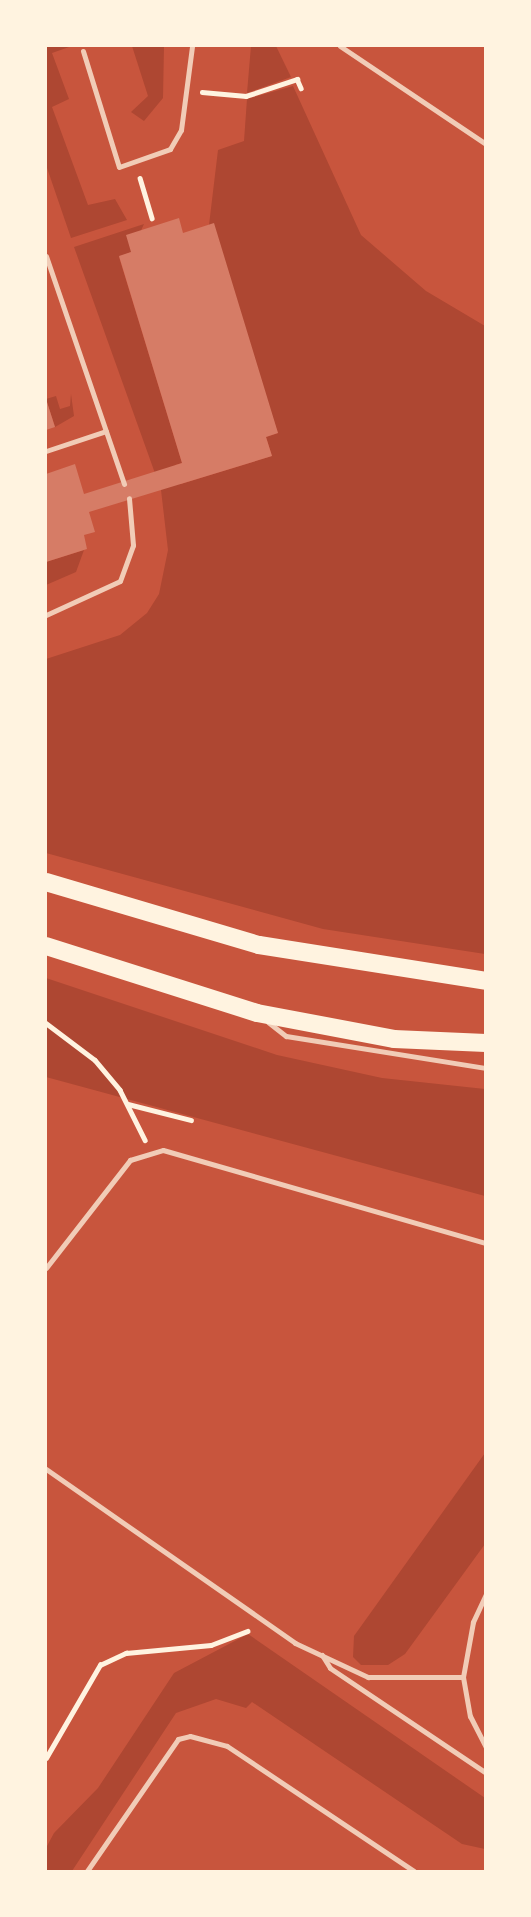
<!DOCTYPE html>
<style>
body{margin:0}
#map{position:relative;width:531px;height:1917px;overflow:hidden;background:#c8553d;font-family:"Space Grotesk",sans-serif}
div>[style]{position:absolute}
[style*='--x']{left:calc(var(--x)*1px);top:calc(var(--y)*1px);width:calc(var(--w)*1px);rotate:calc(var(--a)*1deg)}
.green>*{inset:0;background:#ae4732}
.building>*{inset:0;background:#d67c66}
.path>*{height:4.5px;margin:-2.25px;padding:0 2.25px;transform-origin:2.25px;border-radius:2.25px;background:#fff3e0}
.service>*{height:5px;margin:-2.5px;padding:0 2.5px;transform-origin:2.5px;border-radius:2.5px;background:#f1ccb7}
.primary>*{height:18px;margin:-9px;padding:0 9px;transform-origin:9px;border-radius:9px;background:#fff3e0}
span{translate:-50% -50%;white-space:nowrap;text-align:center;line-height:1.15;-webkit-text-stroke:5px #fff3e0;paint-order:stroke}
.frame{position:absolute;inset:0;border:47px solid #fff3e0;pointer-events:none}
</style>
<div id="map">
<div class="green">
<div style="clip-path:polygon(46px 46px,72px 46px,52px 53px,69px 99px,52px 107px,88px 205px,115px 199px,127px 220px,71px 238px,46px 165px)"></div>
<div style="clip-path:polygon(132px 46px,164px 46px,163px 98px,144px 121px,131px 112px,148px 96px)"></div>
<div style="clip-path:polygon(251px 46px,276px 46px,291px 77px,247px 93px)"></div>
<div style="clip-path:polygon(293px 86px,361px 235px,426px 291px,485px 326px,485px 954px,323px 929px,46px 853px,46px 659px,120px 635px,147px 613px,159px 594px,168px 550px,161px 490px,74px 247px,144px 224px,131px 252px,119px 257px,182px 463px,175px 465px,181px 484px,272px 456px,266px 437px,278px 433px,209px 225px,218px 150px,244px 141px,247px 99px)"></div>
<div style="clip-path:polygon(71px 394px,74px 416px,55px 427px,46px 399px,56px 396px,60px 409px,70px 406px)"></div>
<div style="clip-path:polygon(84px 550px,76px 572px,46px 585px,46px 562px)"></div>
<div style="clip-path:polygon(46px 978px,277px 1055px,382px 1078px,485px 1089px,485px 1196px,46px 1077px)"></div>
<div style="clip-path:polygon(485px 1453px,485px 1544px,405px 1654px,388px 1665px,361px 1665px,353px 1657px,354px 1636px)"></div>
<div style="clip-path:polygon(248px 1634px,485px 1798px,485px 1849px,462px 1844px,252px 1702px,246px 1708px,216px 1699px,176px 1713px,72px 1871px,46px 1871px,46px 1848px,54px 1833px,98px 1788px,174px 1673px)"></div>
</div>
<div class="building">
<div style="clip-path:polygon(179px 218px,183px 233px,214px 223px,278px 433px,266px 437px,272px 456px,89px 512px,95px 532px,84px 535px,87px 549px,46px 562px,46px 474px,75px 464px,84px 494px,182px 463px,119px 256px,131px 252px,126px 235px)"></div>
<div style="clip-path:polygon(46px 399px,55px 427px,46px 430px)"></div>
</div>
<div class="path">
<div style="--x:202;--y:92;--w:44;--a:5.2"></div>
<div style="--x:246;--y:96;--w:54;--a:-18.4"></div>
<div style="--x:297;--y:79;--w:10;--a:66"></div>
<div style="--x:140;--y:178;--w:42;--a:73.3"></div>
<div style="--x:46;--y:1023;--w:61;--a:37.1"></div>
<div style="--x:95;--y:1060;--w:39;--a:50"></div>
<div style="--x:120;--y:1090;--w:56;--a:63.4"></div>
<div style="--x:128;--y:1104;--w:65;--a:14.3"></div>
<div style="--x:46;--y:1758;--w:108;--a:-59.9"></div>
<div style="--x:100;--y:1665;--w:29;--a:-25"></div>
<div style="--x:126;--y:1653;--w:85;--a:-5.4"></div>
<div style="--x:211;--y:1645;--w:39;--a:-21"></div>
</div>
<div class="service">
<div style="--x:340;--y:46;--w:176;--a:33.9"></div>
<div style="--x:83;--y:51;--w:121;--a:72.8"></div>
<div style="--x:119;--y:167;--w:54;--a:-19.4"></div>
<div style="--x:170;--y:149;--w:22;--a:-60"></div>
<div style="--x:181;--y:130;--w:85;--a:-82.5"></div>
<div style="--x:46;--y:256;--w:241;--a:71.1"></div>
<div style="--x:46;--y:451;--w:63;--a:-18.4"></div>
<div style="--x:46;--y:615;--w:81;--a:-24.7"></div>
<div style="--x:120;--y:581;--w:38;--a:-70"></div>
<div style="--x:133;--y:545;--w:47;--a:-94.9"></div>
<div style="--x:268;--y:1022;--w:23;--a:38"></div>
<div style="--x:286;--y:1036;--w:203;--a:9.1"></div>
<div style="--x:46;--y:1268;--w:137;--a:-52.1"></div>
<div style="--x:130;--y:1160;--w:34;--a:-17"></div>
<div style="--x:163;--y:1150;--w:336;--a:16.1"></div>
<div style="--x:46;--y:1469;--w:304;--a:34.9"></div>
<div style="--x:295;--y:1643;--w:81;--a:25"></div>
<div style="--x:368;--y:1677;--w:95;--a:0"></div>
<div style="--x:486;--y:1594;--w:31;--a:115"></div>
<div style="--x:473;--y:1622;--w:56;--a:100.3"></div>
<div style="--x:463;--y:1677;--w:40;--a:80"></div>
<div style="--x:470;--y:1716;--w:35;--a:63"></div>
<div style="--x:322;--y:1655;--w:15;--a:58"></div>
<div style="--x:330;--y:1668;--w:188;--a:33.9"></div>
<div style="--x:87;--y:1871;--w:160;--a:-55.4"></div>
<div style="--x:178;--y:1739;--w:12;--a:-14"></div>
<div style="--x:190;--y:1736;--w:38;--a:15"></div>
<div style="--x:227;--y:1746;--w:225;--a:33.8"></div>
</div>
<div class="primary">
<div style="--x:46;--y:882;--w:222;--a:16.5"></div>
<div style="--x:259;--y:945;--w:230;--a:9"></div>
<div style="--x:46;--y:946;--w:221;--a:17.6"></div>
<div style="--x:257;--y:1013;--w:139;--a:10.7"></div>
<div style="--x:394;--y:1039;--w:92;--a:2.5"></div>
</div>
<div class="frame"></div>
</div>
